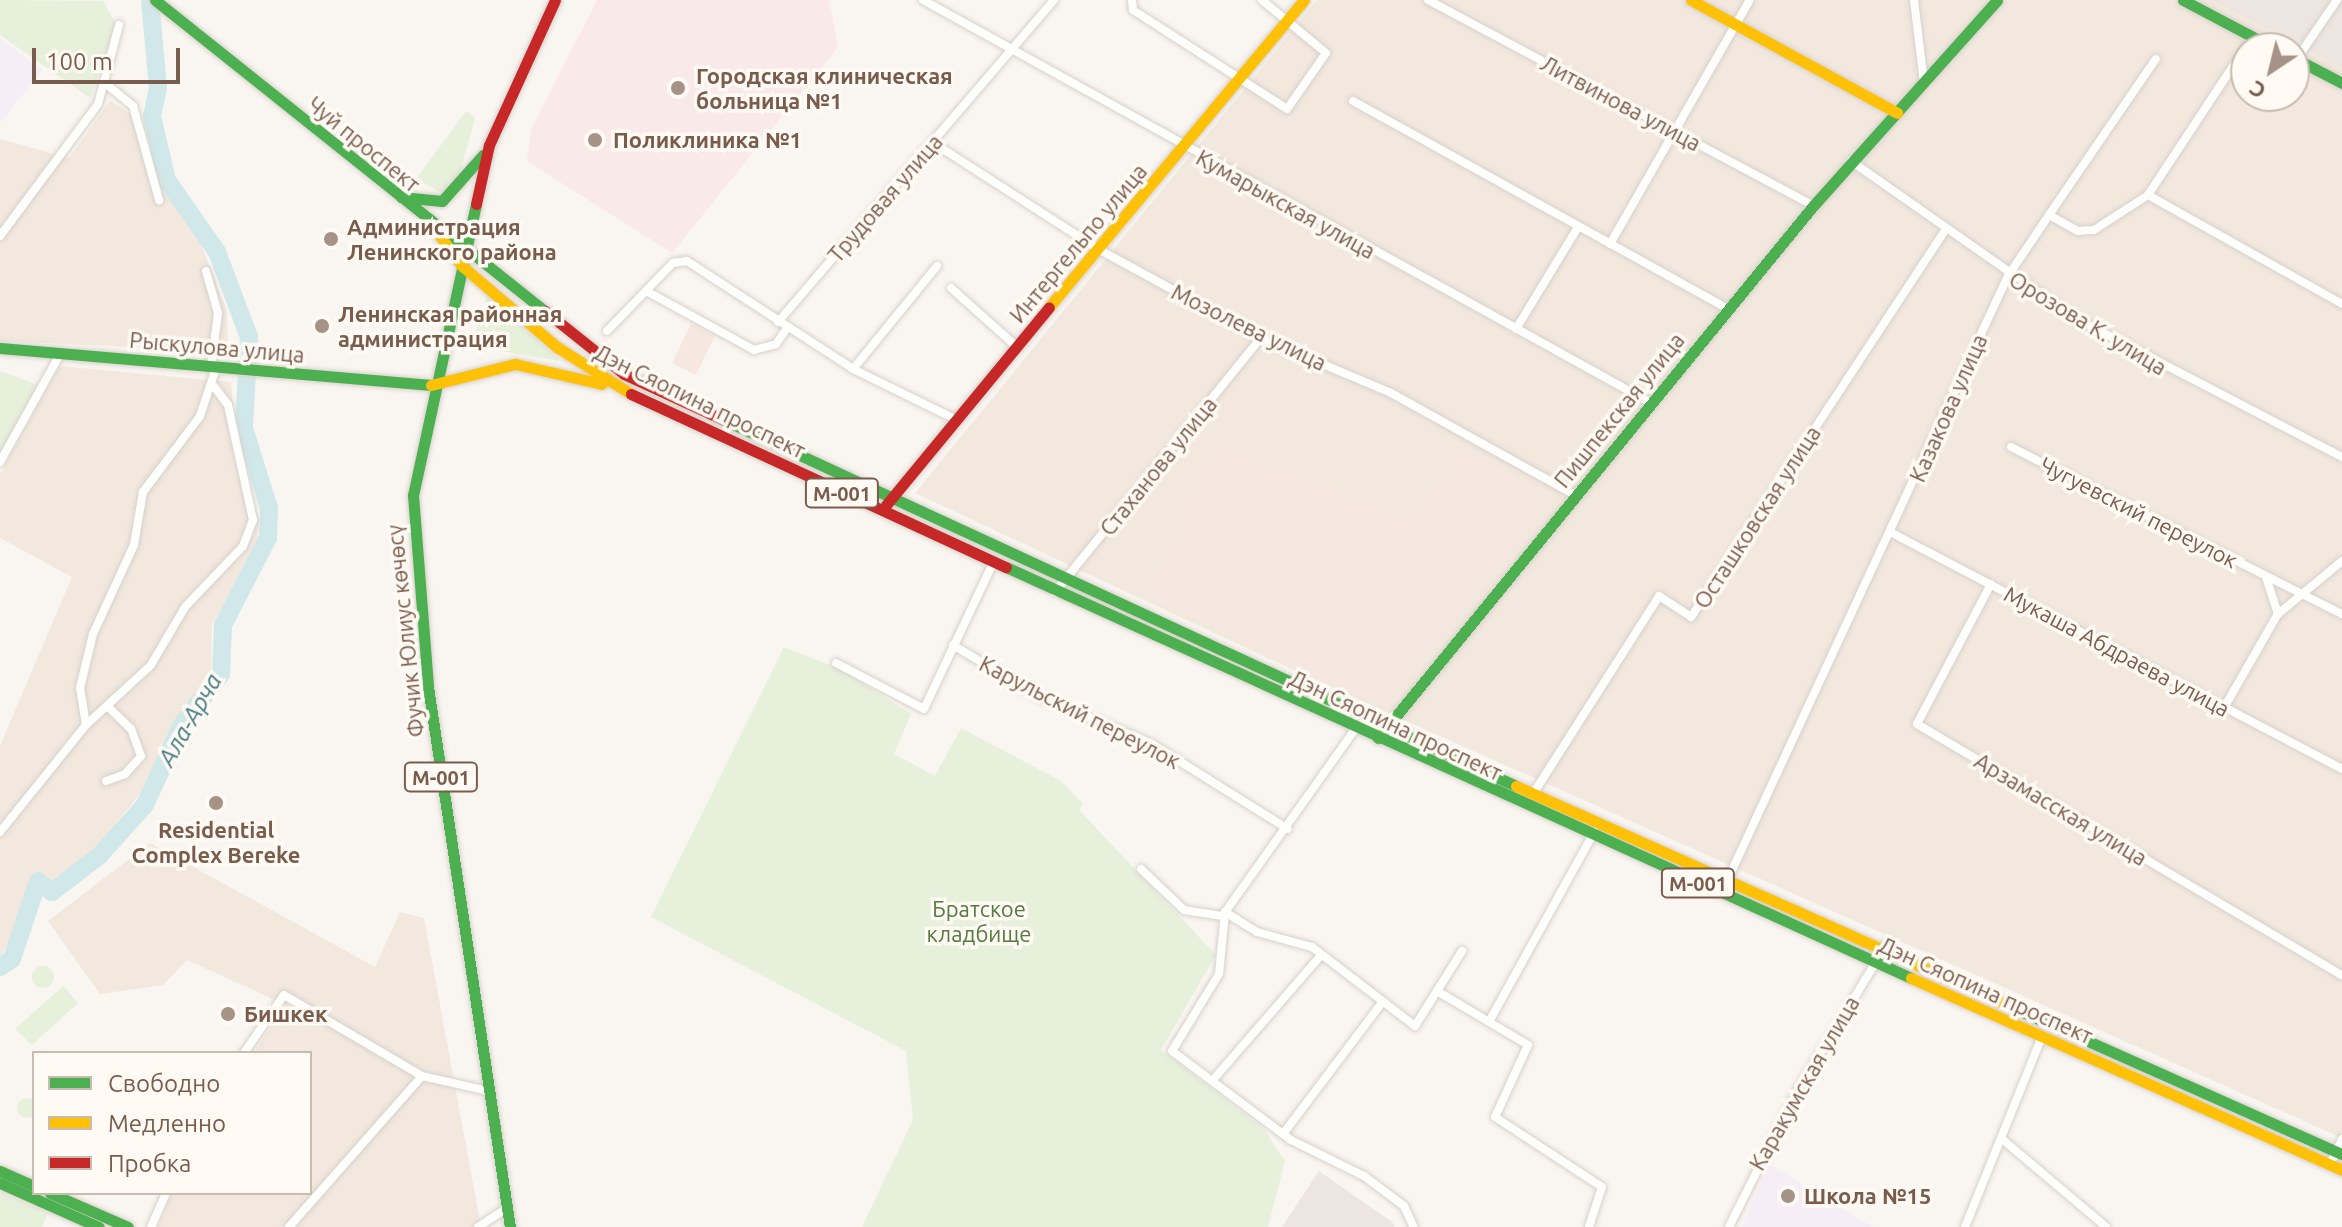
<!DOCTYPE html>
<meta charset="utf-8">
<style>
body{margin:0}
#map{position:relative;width:2342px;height:1227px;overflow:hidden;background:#f9f5f0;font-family:Ubuntu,sans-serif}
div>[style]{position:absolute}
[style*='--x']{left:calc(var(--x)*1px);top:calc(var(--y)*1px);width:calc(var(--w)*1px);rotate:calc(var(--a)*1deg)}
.residential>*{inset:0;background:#f2e8de}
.commercial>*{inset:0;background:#f6e8e1}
.industrial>*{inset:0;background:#ede5e0}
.education>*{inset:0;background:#f6eef6}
.medical>*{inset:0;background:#fae9e9}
.green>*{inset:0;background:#e7f0db}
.round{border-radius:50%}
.river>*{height:18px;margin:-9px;padding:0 9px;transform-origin:9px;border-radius:9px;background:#d0e8ea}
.roads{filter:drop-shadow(0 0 2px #d7d1cb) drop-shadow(0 0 2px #d7d1cb)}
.street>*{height:8px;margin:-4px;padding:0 4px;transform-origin:4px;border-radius:4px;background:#fefefd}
.fast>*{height:11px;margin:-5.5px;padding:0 5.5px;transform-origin:5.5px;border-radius:5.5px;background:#4caf50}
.slow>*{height:11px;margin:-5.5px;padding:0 5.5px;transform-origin:5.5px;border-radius:5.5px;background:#ffc107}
.jam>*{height:11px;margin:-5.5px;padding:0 5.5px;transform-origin:5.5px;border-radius:5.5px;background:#c62828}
.dots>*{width:22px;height:22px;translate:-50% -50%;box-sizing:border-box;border:4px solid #fffaf3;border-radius:50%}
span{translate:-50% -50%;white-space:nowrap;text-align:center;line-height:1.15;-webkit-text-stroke:7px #fffaf3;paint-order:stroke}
.shield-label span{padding:2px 6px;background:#fffaf3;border:2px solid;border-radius:6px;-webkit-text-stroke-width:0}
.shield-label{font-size:20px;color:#7a5c4d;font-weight:700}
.poi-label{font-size:22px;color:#7a5c4d;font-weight:700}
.left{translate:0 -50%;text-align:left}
.street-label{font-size:22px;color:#7a5c4d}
.park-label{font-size:22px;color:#537a41}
.water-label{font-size:24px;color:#437c86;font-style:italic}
.legend{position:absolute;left:32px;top:1051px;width:280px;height:144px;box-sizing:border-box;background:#fffaf3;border:2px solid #cabbb1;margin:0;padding:10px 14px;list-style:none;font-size:24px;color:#7a5c4d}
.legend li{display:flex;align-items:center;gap:16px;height:40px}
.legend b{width:40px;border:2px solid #cabbb1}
.north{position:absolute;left:2230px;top:32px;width:80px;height:80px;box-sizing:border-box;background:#fffaf3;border:2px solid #cabbb1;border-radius:50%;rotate:215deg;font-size:22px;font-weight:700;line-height:32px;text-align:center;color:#7a5c4d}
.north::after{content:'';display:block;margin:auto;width:28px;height:36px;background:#a69286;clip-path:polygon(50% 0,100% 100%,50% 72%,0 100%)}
.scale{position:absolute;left:32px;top:48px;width:148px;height:36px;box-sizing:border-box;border:4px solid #7a5c4d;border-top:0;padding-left:10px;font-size:24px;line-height:28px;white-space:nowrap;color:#7a5c4d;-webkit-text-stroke:6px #fffaf3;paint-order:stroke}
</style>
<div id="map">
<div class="residential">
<div style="clip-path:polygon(evenodd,1317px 0,2342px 0,2342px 1138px,1332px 688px,915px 493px,1317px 0,2246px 48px,2294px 48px,2294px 96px,2246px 96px,2246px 48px)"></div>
<div style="clip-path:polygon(110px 101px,142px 121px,158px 184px,199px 239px,226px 308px,229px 351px,0 341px,0 139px,69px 158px)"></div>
<div style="clip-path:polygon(59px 366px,231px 382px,237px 457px,259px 520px,258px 540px,212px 625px,211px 672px,174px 724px,150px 782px,91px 854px,40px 888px,0 958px,0 746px,72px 577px,0 538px,0 474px)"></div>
<div style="clip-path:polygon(150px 843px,375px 967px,400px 912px,424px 918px,481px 1227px,158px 1227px,172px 1193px,310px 1193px,310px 1053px,253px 1053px,286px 1005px,187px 960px,163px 985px,100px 994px,48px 921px)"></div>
</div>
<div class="commercial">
<div style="clip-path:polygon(691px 324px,715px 336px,696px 375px,672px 363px)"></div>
<div style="clip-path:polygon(1219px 445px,1408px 522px,1464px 451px,1550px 497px,1382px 706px,1150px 596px,1195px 510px,1181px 502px)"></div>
</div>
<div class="industrial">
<div style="clip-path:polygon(2213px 0,2342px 0,2342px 68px,2280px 35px)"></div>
<div style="clip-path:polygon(1319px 1171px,1392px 1222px,1395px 1227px,1282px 1227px)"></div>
</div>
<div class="education">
<div style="clip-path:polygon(0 38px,42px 70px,0 123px)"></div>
<div style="clip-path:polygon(1769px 1164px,1873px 1227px,1742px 1227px)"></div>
</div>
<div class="medical">
<div style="clip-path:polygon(597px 0,829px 0,838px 47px,672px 253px,527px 161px,531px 130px)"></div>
</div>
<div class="green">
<div style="clip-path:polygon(0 0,103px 1px,116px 24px,90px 98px,0 35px)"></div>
<div style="clip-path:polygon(466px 111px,475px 118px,457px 184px,440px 192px,416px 179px)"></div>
<div style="clip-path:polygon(487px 295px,558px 358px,559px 361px,472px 346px)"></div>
<div style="clip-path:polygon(0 371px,38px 385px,0 454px)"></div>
<div style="clip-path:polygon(784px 647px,842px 670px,911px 714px,894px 754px,935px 776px,961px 728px,1061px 781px,1083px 804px,1079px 810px,1216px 955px,1161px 1050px,1263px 1128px,1285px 1161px,1268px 1227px,862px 1227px,913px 1120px,906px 1051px,651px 917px)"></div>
<div class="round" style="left:32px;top:966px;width:22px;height:22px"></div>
<div style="clip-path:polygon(63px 986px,78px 1003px,32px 1045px,15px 1029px)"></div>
<div class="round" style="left:17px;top:1098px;width:20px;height:20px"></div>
<div style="clip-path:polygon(0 1192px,48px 1213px,42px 1227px,0 1227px)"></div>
</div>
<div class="river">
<div style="--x:0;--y:967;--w:14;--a:-34"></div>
<div style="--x:12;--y:959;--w:82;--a:-71.6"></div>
<div style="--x:38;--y:881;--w:18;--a:38"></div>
<div style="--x:52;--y:892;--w:59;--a:-37.5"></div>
<div style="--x:99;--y:856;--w:69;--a:-48"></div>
<div style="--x:145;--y:805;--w:87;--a:-65.5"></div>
<div style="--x:181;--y:726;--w:66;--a:-52.4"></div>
<div style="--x:221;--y:674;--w:49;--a:-87.7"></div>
<div style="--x:223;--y:625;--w:98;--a:-62.7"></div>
<div style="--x:268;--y:538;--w:30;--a:-88"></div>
<div style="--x:269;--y:508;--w:84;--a:-107.4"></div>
<div style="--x:244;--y:428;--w:91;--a:-86.9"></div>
<div style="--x:249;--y:337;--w:91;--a:-110.6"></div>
<div style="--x:217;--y:252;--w:88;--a:-124.8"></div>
<div style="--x:167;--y:180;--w:66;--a:-103.2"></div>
<div style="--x:152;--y:116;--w:29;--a:-78"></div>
<div style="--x:158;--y:88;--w:88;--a:-95.2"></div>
</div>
<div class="roads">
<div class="street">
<div style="--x:923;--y:0;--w:832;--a:28.97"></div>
<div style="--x:1132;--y:0;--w:10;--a:84"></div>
<div style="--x:1133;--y:10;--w:183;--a:32.7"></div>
<div style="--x:1287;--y:109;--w:68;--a:-55.1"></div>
<div style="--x:1326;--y:53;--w:83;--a:-140.4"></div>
<div style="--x:1428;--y:0;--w:437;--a:28.1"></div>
<div style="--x:1914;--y:0;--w:84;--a:83.1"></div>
<div style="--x:2296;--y:60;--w:73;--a:-55.7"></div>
<div style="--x:106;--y:84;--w:35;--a:39"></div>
<div style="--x:133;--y:106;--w:98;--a:74.5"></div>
<div style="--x:1353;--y:101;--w:429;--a:29"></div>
<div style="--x:932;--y:142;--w:197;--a:32.8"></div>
<div style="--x:1098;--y:249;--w:186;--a:28.6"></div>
<div style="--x:1261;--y:338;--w:141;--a:22.9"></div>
<div style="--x:1391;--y:393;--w:210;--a:29"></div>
<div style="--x:1851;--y:161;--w:274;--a:35"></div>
<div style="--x:2075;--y:318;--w:301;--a:27.5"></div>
<div style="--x:2148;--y:195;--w:223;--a:29.3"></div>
<div style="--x:2049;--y:215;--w:189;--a:-55.6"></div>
<div style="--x:0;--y:236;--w:164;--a:-53.4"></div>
<div style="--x:98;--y:104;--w:82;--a:-75.1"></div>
<div style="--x:1610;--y:244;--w:281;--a:-60.2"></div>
<div style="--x:206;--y:271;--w:44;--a:74.1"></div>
<div style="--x:218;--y:313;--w:54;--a:97.4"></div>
<div style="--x:951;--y:288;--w:89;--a:41.8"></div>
<div style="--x:648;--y:292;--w:121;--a:28.7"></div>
<div style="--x:754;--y:350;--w:23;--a:-15"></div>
<div style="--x:776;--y:344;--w:19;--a:-55"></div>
<div style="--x:778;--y:322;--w:424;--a:-49.4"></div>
<div style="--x:1516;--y:329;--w:119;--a:-58.7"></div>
<div style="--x:607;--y:331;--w:95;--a:-45.9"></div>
<div style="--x:673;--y:263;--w:14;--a:-8"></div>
<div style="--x:687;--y:261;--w:198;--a:33"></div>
<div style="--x:853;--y:369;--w:116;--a:26.1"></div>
<div style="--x:853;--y:369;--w:133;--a:-50.8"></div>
<div style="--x:2011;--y:447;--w:371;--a:26.8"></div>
<div style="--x:0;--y:462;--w:124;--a:-60.9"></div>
<div style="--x:1892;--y:533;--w:508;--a:27.67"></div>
<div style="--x:1991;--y:584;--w:158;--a:117.9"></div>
<div style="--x:1917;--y:724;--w:494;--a:30.6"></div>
<div style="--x:1055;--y:592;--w:327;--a:-51"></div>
<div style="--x:2278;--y:614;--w:83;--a:-39.6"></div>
<div style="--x:953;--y:645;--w:97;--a:31.1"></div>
<div style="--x:1036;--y:695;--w:126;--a:22.9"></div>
<div style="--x:1152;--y:744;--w:160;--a:32"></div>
<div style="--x:836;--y:663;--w:99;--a:27.6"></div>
<div style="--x:924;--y:709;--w:161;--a:-64.7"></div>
<div style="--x:2225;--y:706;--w:106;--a:-60.1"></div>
<div style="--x:2278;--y:614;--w:40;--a:-108"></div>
<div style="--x:86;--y:725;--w:37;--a:-99"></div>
<div style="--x:80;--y:688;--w:56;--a:-76.5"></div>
<div style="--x:93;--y:634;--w:98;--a:-65.3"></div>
<div style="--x:134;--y:545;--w:54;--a:-80.4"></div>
<div style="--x:143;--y:492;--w:95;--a:-53.1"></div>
<div style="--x:200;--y:416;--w:51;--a:-71.6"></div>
<div style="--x:1356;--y:728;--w:226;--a:125.4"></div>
<div style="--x:1225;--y:912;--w:38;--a:32"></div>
<div style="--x:1257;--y:932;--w:57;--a:15.3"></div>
<div style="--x:1312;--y:947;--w:130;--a:37.5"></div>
<div style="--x:1415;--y:1026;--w:89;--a:-57.9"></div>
<div style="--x:106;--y:781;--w:20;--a:-20"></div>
<div style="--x:125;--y:774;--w:24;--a:-48"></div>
<div style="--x:141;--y:756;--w:29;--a:-110"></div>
<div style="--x:131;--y:729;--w:30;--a:-136"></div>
<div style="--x:1533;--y:794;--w:235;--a:-57.5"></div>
<div style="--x:1659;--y:596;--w:38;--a:33"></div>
<div style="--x:1691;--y:617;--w:464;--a:-56.7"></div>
<div style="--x:0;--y:832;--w:137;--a:-51.2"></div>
<div style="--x:86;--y:725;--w:88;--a:-42.7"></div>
<div style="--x:151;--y:665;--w:67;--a:-59.6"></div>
<div style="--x:185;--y:607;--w:84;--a:-46.4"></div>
<div style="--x:243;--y:546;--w:28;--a:-69"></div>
<div style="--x:253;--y:520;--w:118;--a:-102.3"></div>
<div style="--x:228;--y:405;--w:26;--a:-127"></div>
<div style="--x:1141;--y:869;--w:59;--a:43.6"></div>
<div style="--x:1184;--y:910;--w:36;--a:9"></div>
<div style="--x:1727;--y:881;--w:667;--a:-65.09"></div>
<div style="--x:2008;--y:276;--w:73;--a:-56.1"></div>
<div style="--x:2049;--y:215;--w:33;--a:29"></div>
<div style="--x:2078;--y:231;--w:16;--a:-4"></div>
<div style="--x:2094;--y:230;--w:64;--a:-32.9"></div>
<div style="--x:2148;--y:195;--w:189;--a:-56.6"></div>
<div style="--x:1225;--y:912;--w:62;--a:95.5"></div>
<div style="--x:1219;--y:974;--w:90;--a:121.4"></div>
<div style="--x:1172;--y:1051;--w:149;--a:36.8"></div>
<div style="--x:1291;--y:1140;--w:81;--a:26.3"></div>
<div style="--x:1364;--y:1176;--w:50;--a:36.9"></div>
<div style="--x:1404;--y:1206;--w:23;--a:65"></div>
<div style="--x:1437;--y:991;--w:106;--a:30.7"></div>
<div style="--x:1528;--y:1045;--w:79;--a:114.6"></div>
<div style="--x:1495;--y:1117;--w:128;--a:33.2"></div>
<div style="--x:1602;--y:1187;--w:42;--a:108"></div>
<div style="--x:1490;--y:1020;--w:215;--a:-61"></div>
<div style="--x:244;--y:1053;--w:70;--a:-55.4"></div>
<div style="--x:284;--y:995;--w:160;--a:30.4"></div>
<div style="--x:1212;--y:1081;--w:167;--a:-49.1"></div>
<div style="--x:1283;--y:1134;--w:163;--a:-53"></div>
<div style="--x:2002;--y:1139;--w:136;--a:40.2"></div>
<div style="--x:2330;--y:1164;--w:28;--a:-64"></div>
<div style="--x:151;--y:1227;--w:37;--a:-66"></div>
<div style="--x:289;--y:1227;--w:201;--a:-48.6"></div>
<div style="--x:422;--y:1076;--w:68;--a:12.8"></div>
<div style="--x:478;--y:1227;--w:35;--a:-33"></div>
<div style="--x:1729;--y:1227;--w:150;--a:-63.4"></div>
<div style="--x:1796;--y:1093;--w:175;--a:-58.6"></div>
<div style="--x:1965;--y:1227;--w:206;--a:-68"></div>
</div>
<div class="fast">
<div style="--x:155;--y:0;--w:499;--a:38.6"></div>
<div style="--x:2183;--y:0;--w:103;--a:27.8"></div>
<div style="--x:2294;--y:58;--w:54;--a:27.5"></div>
<div style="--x:401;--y:197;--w:41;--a:5.6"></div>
<div style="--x:442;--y:201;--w:62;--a:-48.3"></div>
<div style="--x:476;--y:204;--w:298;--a:102.2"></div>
<div style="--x:413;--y:495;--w:193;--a:85.5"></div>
<div style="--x:428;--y:687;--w:546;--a:81.37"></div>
<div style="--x:0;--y:348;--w:433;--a:4.9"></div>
<div style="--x:724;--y:420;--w:872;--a:24.8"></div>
<div style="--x:1006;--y:567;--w:994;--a:24.42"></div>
<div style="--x:1378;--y:738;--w:687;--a:-50.73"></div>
<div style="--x:1813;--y:206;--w:276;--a:-48.2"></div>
<div style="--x:2016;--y:1009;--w:357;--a:24"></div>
<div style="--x:0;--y:1171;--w:37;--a:24"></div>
<div style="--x:0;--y:1183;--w:108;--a:24"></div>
<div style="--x:50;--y:1193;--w:85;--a:23.6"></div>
</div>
<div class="slow">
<div style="--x:1691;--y:0;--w:235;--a:28.7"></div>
<div style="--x:437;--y:232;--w:42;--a:53.7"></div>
<div style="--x:462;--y:266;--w:125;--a:40.5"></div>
<div style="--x:557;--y:347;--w:88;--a:32.4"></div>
<div style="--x:1049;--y:307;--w:399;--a:-50.3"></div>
<div style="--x:431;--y:385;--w:87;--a:-14"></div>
<div style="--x:515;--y:364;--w:89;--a:12.9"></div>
<div style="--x:1516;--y:786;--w:547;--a:24.04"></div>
<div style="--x:1911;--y:978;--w:472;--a:24"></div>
</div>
<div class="jam">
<div style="--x:476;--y:204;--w:60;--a:-77.6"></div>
<div style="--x:489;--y:145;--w:159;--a:-65.5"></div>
<div style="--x:545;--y:311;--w:101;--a:38.6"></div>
<div style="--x:624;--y:374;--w:110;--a:24.7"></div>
<div style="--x:631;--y:394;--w:413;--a:24.8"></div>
<div style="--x:886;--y:505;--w:256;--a:-50.5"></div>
</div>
</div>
<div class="dots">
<div style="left:678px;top:88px;background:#a69286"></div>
<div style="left:595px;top:140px;background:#a69286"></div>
<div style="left:331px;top:239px;background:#a69286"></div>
<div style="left:322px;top:326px;background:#a69286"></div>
<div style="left:216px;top:803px;background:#a69286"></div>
<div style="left:228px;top:1014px;background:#a69286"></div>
<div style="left:1788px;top:1196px;background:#a69286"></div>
</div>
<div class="shield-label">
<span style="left:842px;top:493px">M-001</span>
<span style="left:441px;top:777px">М-001</span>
<span style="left:1698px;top:883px">M-001</span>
</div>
<div class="poi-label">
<span class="left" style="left:696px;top:88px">Городская клиническая<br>больница №1</span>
<span class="left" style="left:613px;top:140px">Поликлиника №1</span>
<span class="left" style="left:347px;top:239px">Администрация<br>Ленинского района</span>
<span class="left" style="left:338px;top:326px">Ленинская районная<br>администрация</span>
<span style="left:216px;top:842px">Residential<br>Complex Bereke</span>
<span class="left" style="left:244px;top:1014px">Бишкек</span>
<span class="left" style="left:1804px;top:1196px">Школа №15</span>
</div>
<div class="street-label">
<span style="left:1621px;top:103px;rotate:28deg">Литвинова улица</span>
<span style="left:364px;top:144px;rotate:39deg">Чуй проспект</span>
<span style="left:885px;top:198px;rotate:-49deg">Трудовая улица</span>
<span style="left:1286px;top:204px;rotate:29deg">Кумарыкская улица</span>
<span style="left:1078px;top:243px;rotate:-50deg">Интергельпо улица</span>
<span style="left:2088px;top:323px;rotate:31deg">Орозова К. улица</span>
<span style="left:1249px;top:327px;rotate:26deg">Мозолева улица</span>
<span style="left:217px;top:347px;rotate:5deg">Рыскулова улица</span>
<span style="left:700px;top:401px;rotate:26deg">Дэн Сяопина проспект</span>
<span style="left:1948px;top:408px;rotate:-66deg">Казакова улица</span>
<span style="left:1619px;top:410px;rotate:-51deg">Пишпекская улица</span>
<span style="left:1158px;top:466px;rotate:-51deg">Стаханова улица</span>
<span style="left:2139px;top:512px;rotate:27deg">Чугуевский переулок</span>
<span style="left:1757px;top:517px;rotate:-57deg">Осташковская улица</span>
<span style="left:405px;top:631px;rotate:-96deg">Фучик Юлиус көчөсү</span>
<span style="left:2117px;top:651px;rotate:28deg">Мукаша Абдраева улица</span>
<span style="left:1080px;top:712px;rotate:27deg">Карульский переулок</span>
<span style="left:1396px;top:725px;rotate:25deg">Дэн Сяопина проспект</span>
<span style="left:2061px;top:809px;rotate:31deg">Арзамасская улица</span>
<span style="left:1986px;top:990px;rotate:24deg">Дэн Сяопина проспект</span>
<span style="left:1804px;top:1083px;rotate:-60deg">Каракумская улица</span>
</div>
<div class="park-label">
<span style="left:979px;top:921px">Братское<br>кладбище</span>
</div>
<div class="water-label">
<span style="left:190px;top:720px;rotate:-60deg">Ала-Арча</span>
</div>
<ul class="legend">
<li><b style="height:10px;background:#4caf50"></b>Свободно</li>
<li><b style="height:10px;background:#ffc107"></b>Медленно</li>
<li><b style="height:10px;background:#c62828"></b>Пробка</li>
</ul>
<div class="north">С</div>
<div class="scale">100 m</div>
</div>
